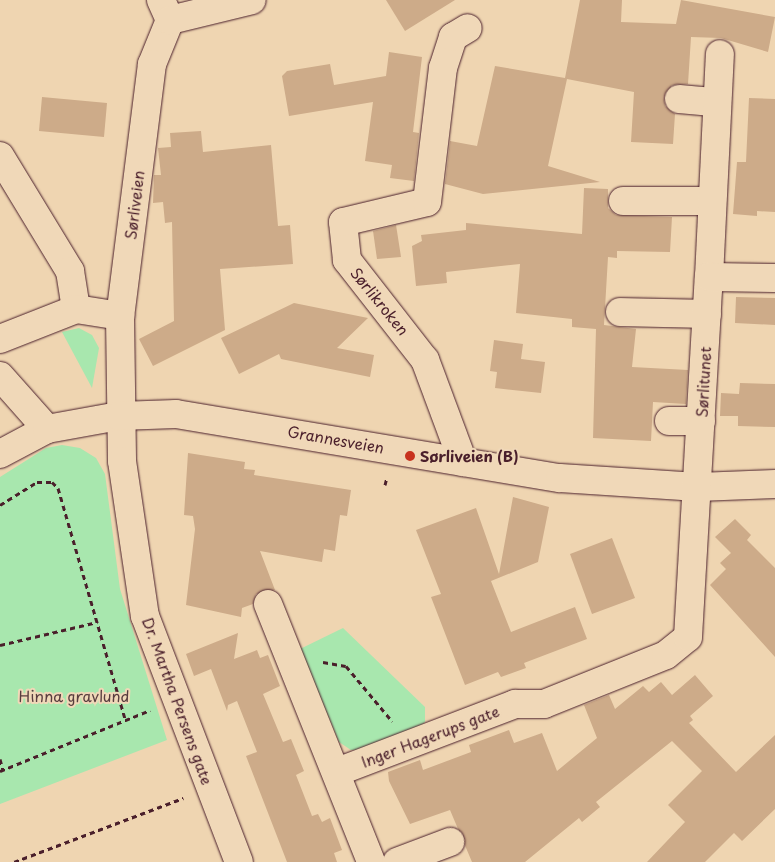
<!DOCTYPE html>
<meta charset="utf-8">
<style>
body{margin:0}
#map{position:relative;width:775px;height:862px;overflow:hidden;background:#efd5b1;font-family:"Playpen Sans",sans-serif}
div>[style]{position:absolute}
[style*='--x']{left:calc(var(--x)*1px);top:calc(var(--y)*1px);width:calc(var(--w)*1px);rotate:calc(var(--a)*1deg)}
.green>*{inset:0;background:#a8e7ae}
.building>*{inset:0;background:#cdab89}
.path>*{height:3px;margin-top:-1.5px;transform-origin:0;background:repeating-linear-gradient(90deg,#4a1f2b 0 5px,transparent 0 9px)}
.roads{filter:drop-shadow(0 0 1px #4a1f2b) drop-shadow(0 0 1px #4a1f2b)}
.minor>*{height:28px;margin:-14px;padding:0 14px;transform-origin:14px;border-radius:14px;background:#f0d8b8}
.dots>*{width:14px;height:14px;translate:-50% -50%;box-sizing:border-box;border:2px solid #f0d8b8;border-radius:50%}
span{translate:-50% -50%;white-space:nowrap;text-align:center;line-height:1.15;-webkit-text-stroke:4px #f0d8b8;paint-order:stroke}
.street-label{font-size:15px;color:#4a1f2b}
.poi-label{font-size:15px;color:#4a1f2b;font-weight:700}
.left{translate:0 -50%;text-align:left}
.park-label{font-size:15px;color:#583d3f}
</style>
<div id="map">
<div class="green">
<div style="clip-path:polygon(79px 328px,92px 335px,99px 348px,92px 388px,62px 332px)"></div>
<div style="clip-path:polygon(62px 445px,80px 448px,96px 458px,105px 474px,120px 589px,167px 740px,0 804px,0 477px,46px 448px)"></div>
<div style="clip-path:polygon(343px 628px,425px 707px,425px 722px,416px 730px,367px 750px,351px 750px,339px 742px,300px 649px)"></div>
</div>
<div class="building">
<div style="clip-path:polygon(386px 0,455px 0,405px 31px)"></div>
<div style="clip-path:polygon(580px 0,622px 0,621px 22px,676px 24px,681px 0,775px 17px,768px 52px,721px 38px,691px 37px,688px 84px,672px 85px,664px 97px,665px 106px,675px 114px,673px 144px,631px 142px,634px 92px,567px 79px,548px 166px,600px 182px,483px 194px,445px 184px,450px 141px,477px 146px,495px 66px,565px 78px)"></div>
<div style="clip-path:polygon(389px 52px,422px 57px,413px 132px,419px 133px,414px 181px,390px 178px,392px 165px,365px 161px,373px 102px,289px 116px,282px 76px,287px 71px,330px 64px,334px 85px,386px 76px)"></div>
<div style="clip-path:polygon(42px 97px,107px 103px,104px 137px,39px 131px)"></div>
<div style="clip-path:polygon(749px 98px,775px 99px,775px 212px,757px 211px,757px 216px,733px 214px,737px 162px,746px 162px)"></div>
<div style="clip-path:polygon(201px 131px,203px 152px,271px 145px,278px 226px,290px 225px,293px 264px,220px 269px,225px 330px,153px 366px,139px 339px,174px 321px,172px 222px,165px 223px,163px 202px,153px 203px,154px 175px,161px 175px,158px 148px,171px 147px,170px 133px)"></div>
<div style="clip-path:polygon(584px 188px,608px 189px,608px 208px,616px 215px,672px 217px,670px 252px,617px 251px,617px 258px,608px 257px,604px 325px,636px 329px,632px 367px,688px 370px,686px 404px,653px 402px,651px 441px,593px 438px,596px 329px,572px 327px,572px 319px,516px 313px,520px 264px,446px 272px,447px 283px,416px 286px,412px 246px,422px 241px,421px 235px,466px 230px,466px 223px,582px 234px)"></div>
<div style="clip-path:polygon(396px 225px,401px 257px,377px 259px,373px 231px)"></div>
<div style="clip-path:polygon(736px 297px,775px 298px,775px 325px,735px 323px)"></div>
<div style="clip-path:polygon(294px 303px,368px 318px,337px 348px,374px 355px,370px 377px,281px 359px,279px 354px,239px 374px,221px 338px)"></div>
<div style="clip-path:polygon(494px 340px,523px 344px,521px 359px,545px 362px,541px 393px,495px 388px,497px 372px,490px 371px)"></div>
<div style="clip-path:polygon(740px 383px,775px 384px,775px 427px,738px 426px,738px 416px,720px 416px,721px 393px,739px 394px)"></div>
<div style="clip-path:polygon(188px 453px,245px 462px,244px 469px,255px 470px,254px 475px,351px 490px,347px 516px,340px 515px,335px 551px,324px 549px,322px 562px,260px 551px,275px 590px,256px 594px,253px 604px,242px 608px,241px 617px,186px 605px,195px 529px,193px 516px,184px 515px)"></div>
<div style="clip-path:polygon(513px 497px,549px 507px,538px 562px,491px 581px,511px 632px,575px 607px,587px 639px,524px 663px,526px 668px,501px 677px,498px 672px,465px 685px,431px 597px,441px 594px,416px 530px,476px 508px,499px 574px)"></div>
<div style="clip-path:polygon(735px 519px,751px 535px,747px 540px,775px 568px,775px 657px,710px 585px,726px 569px,720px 563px,731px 553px,715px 537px)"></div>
<div style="clip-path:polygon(612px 538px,635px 598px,592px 614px,570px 554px)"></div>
<div style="clip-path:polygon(238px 633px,234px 659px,257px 650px,260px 658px,268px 655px,280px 686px,263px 694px,283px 742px,291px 739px,304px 771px,296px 775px,312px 816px,318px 814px,322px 822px,330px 818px,342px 850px,334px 853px,337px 862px,287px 862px,246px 756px,257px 752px,237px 701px,228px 705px,227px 711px,211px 669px,194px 676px,186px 654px)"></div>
<div style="clip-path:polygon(695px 675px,713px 696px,690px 716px,693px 720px,689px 723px,736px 772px,775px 735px,775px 809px,742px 841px,734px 833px,705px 862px,647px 862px,685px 822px,668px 805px,702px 771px,672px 741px,596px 802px,600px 807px,582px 822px,579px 818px,525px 862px,472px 862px,450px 810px,410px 824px,389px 781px,388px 772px,420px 760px,423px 770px,471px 752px,469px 745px,509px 730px,514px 743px,542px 733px,557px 771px,597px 738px,584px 705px,609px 695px,615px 709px,643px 686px,649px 692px,661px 682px,672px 695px)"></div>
</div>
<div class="path">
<div style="--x:385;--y:485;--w:8;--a:-76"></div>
<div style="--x:0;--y:505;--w:44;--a:-31.9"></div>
<div style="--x:37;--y:482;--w:15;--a:0"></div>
<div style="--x:52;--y:482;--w:8;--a:45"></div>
<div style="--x:58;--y:488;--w:241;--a:73.8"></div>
<div style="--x:0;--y:645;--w:100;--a:-13.3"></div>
<div style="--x:323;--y:662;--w:23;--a:10"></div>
<div style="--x:346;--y:666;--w:72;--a:50.1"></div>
<div style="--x:0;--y:759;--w:11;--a:75"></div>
<div style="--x:0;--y:771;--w:162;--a:-22.1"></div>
<div style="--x:14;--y:862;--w:181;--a:-20.7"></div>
</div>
<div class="roads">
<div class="minor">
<div style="--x:161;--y:0;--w:22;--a:66"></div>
<div style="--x:170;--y:20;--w:48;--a:112.2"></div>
<div style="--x:152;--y:64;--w:254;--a:97.2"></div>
<div style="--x:120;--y:316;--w:145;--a:89.2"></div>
<div style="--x:122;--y:461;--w:157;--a:81.6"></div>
<div style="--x:145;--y:616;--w:263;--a:69.1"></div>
<div style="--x:170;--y:20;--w:84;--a:-13.7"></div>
<div style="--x:679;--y:99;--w:37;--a:5"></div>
<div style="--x:0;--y:156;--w:135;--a:58.7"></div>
<div style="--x:70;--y:271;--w:38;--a:81"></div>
<div style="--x:623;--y:201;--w:89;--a:0"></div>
<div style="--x:709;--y:277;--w:223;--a:-87.2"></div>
<div style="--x:620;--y:312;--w:87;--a:1.3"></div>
<div style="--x:0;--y:339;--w:82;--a:-21.5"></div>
<div style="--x:76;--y:309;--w:45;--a:9"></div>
<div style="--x:0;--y:376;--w:71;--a:48.4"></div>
<div style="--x:669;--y:421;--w:32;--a:0"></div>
<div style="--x:0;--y:454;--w:53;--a:-28"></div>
<div style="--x:47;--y:429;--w:73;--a:-10.2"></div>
<div style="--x:119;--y:416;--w:57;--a:-2"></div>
<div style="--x:176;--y:414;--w:389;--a:9.5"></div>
<div style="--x:560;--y:478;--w:138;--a:3.7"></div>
<div style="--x:698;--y:487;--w:77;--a:-2.2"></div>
<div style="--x:463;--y:462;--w:109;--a:-110.4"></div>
<div style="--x:425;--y:360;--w:127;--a:-128"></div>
<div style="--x:347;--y:260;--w:38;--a:-96"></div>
<div style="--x:343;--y:222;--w:86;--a:-13.4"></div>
<div style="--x:427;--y:202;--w:135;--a:-83.2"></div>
<div style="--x:443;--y:68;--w:33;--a:-72"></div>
<div style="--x:453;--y:37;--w:17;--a:-31"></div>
<div style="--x:268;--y:604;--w:278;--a:68.2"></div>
<div style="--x:337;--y:772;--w:191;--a:-20.9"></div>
<div style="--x:515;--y:704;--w:29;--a:0"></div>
<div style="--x:544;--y:704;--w:131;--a:-21.9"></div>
<div style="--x:666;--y:655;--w:28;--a:-39"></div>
<div style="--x:688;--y:637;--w:361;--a:-86.7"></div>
<div style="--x:709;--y:277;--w:66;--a:0.9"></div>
<div style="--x:397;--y:862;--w:57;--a:-20.7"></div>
</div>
</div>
<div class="dots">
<div style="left:410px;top:456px;background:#c8321e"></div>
</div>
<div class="street-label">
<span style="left:134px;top:205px;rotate:-83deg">Sørliveien</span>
<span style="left:380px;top:301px;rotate:51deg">Sørlikroken</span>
<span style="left:703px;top:382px;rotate:-87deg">Sørlitunet</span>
<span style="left:336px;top:439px;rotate:10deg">Grannesveien</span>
<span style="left:178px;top:701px;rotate:70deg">Dr. Martha Persens gate</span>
<span style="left:430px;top:736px;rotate:-21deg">Inger Hagerups gate</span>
</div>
<div class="poi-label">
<span class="left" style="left:420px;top:456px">Sørliveien (B)</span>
</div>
<div class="park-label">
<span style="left:74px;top:696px">Hinna gravlund</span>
</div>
</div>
